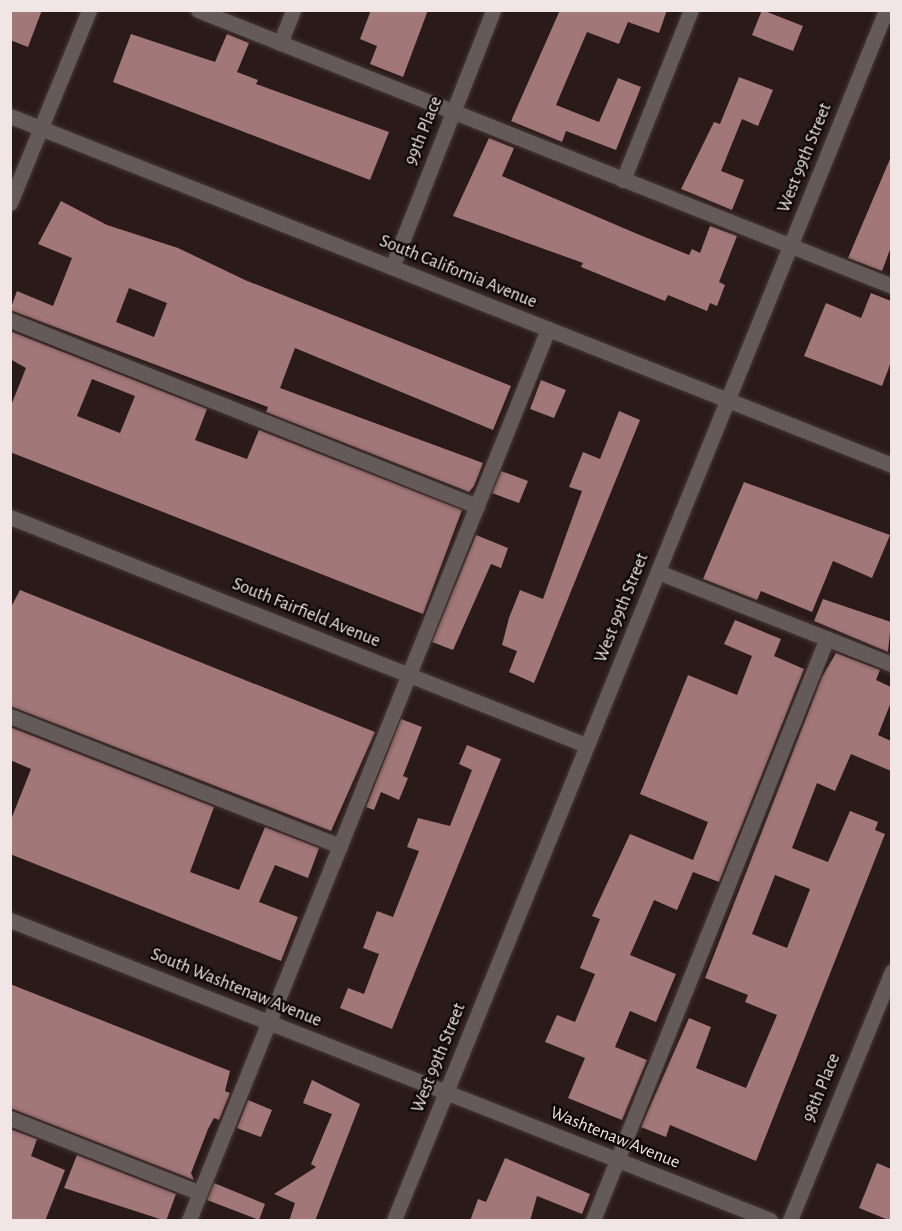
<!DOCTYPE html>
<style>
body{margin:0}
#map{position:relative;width:902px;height:1231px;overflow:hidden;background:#2b1a1a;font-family:"Alegreya Sans",sans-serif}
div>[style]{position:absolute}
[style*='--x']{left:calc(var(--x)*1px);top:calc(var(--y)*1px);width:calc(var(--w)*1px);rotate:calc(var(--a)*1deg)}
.building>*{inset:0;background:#a27777}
.roads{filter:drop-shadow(0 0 2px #473636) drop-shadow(0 0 2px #473636)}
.minor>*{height:15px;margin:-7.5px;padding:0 7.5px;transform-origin:7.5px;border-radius:7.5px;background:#645a5a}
span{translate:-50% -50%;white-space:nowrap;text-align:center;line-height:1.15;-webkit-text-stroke:4.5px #0e0707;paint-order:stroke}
.street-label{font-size:18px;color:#f2e5e5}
.frame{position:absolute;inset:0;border:12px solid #f2e5e5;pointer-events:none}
</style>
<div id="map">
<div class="building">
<div style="clip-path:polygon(10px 10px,42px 10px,28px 47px,10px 40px)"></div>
<div style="clip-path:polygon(371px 10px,428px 10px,403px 77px,370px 64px,377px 46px,360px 39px)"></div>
<div style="clip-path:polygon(560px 10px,667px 10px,659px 33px,628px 22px,619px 44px,587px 32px,556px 105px,599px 122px,618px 78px,641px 87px,616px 150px,566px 131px,562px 142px,511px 121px)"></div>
<div style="clip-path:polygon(762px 10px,803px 26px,793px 51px,752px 35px)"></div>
<div style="clip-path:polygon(131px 34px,215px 62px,227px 34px,249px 43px,237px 72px,258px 80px,256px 84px,389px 132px,370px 180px,113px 82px)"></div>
<div style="clip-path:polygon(739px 77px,773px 90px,758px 126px,742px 119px,721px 171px,744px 180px,732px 210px,681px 189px,714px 122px,720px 124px)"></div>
<div style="clip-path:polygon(489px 138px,514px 148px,502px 176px,635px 233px,689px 255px,692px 249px,700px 253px,710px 226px,737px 236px,719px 282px,725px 285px,717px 306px,710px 303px,707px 311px,668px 295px,665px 301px,581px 267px,583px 263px,453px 216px)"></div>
<div style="clip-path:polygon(890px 159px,891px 247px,882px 271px,848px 258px)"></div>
<div style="clip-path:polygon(evenodd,61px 201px,107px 225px,178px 248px,245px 280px,511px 386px,493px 430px,295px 348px,280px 388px,483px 463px,474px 486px,469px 492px,266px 412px,268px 407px,10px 310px,17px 291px,53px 306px,72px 258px,38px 244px,61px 201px,129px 288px,167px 303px,154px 337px,116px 322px,129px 288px)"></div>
<div style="clip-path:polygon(871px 293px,891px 301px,891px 362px,882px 386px,804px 356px,826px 303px,861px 318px)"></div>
<div style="clip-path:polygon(evenodd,10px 331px,207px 409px,195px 440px,247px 459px,259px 430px,462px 510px,423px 614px,10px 452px,10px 408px,26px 368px,10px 359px,10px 331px,92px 379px,135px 396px,120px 433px,77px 416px,92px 379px)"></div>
<div style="clip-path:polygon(541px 380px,566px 390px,554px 418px,530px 409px)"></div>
<div style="clip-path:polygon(619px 411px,640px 420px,534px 683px,509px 672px,517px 651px,502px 645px,509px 618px,520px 590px,543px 599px,582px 491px,569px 487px,583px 452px,600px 459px)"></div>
<div style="clip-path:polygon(501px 471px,528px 481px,519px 503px,492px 493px)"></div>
<div style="clip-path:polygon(744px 482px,890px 535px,872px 578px,833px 561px,812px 612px,761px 591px,757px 600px,703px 579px)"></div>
<div style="clip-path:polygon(476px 535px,508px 548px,501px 568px,491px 564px,453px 650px,432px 642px)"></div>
<div style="clip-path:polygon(20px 590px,375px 732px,331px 831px,10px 706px,10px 609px)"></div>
<div style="clip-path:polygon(823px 599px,891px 622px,888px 652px,814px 621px)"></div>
<div style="clip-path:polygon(735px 620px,781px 639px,774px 656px,804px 669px,719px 882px,693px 872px,677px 910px,654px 900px,630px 955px,676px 974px,656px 1022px,630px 1011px,615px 1047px,647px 1060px,622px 1120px,568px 1098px,585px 1058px,545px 1042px,557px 1015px,575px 1022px,595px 974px,580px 968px,600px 919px,592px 916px,630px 834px,693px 860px,708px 822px,640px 794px,688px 675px,737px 695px,752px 656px,724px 644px)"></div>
<div style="clip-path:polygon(evenodd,836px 653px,880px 670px,876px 680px,891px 687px,891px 702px,878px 735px,891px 741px,891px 771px,851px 754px,835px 791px,817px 783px,792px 848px,828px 862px,850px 811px,878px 822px,875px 830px,885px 834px,756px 1161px,670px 1125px,666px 1137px,641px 1127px,689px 1018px,711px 1027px,696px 1068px,746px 1088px,777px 1015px,745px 1002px,748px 995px,705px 978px,822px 677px,836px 653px,775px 875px,810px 889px,787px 948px,752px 934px,775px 875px)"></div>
<div style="clip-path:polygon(401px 719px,422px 727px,403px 776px,408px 778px,399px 800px,381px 792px,374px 810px,366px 807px)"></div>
<div style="clip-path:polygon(10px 727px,214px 807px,190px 872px,239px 890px,265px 827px,319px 848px,308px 878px,275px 865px,259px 902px,298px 917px,281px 961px,10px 854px,10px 822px,31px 769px,10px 760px)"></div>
<div style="clip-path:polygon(467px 745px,501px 759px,392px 1029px,340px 1008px,348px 988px,364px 994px,379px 954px,363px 948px,377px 911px,393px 917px,419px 851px,407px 847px,418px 818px,450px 826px,472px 770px,459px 764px)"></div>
<div style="clip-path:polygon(10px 984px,230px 1071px,225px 1091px,230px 1093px,219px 1120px,214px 1118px,208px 1129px,191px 1173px,194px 1180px,10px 1108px)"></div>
<div style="clip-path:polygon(312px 1080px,360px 1104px,315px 1221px,289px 1221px,295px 1203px,274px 1194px,316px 1167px,311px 1164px,332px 1114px,303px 1103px)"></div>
<div style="clip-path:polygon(248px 1100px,272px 1110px,261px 1137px,237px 1128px)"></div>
<div style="clip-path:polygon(10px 1129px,37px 1139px,31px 1156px,65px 1170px,45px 1221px,10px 1221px)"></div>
<div style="clip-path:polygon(77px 1155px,176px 1194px,166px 1221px,64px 1188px)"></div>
<div style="clip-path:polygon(505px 1158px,590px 1194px,582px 1214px,537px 1196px,530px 1221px,470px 1221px,478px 1199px,486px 1202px)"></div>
<div style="clip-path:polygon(877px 1163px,891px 1169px,891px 1221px,859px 1208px)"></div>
<div style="clip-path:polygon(214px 1183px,265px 1204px,259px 1220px,207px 1200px)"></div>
</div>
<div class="roads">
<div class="minor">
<div style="--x:198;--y:10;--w:747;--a:21.69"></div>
<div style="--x:280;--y:43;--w:35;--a:-68"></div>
<div style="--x:10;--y:116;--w:949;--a:21.59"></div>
<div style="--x:623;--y:180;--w:183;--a:-68.2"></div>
<div style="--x:10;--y:203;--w:209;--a:-67.7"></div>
<div style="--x:392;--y:267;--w:276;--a:-68.5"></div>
<div style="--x:10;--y:320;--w:503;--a:21.72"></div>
<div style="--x:10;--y:517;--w:619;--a:21.6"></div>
<div style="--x:658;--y:572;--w:251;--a:21.5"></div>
<div style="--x:10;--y:716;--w:355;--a:21.5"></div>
<div style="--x:10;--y:920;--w:817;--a:21.54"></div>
<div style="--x:10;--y:1118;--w:204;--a:21.5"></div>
<div style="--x:189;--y:1220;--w:961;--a:-68.05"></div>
<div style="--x:394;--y:1220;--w:1306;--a:-67.87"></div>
<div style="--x:593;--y:1220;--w:627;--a:-68.1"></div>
<div style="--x:790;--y:1220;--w:269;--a:-67.7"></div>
</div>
</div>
<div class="street-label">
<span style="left:424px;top:131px;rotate:-68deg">99th Place</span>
<span style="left:805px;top:158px;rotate:-68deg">West 99th Street</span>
<span style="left:458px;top:272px;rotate:22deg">South California Avenue</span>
<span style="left:622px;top:608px;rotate:-68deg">West 99th Street</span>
<span style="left:306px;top:613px;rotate:22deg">South Fairfield Avenue</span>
<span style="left:236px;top:988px;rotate:22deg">South Washtenaw Avenue</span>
<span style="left:439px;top:1058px;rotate:-68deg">West 99th Street</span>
<span style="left:822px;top:1088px;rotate:-68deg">98th Place</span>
<span style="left:615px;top:1138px;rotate:22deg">Washtenaw Avenue</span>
</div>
<div class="frame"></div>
</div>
